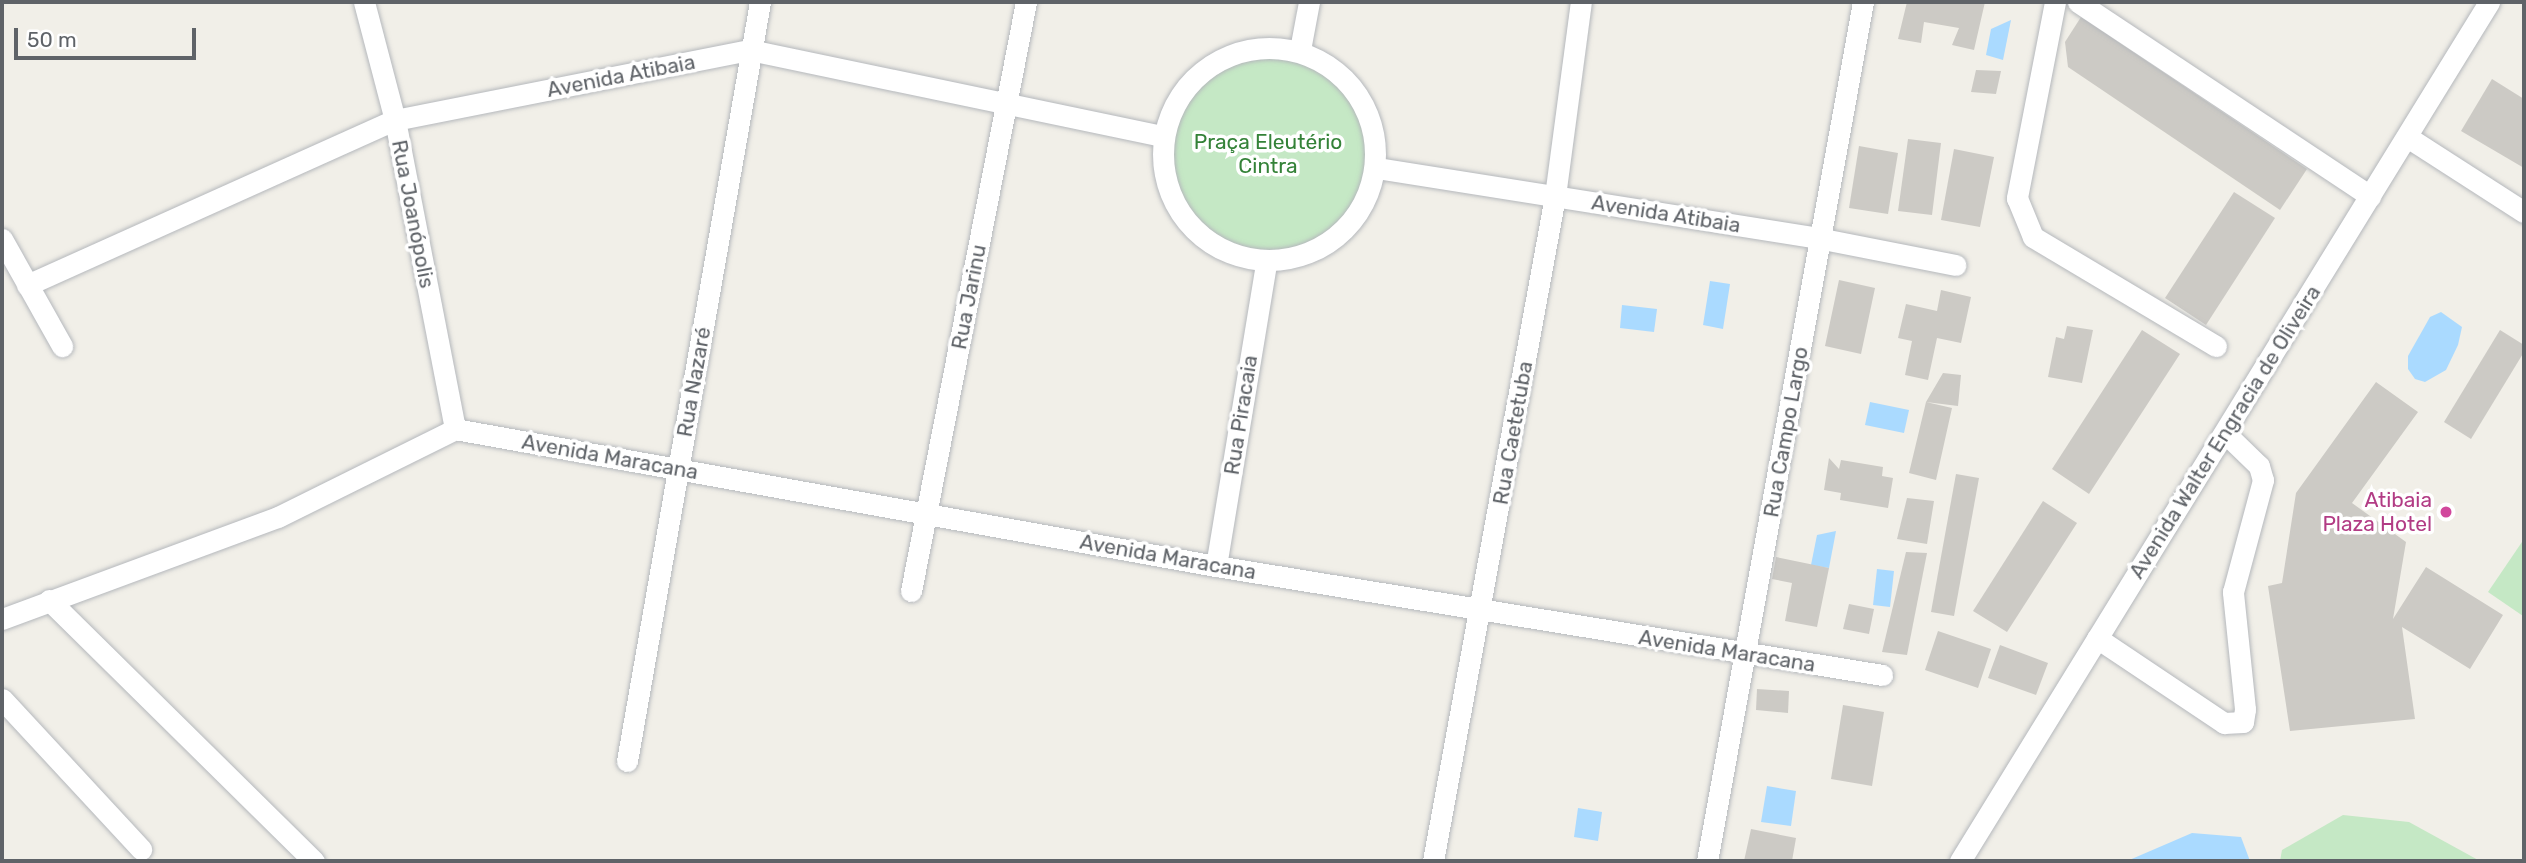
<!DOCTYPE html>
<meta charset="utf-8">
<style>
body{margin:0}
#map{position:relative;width:2526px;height:863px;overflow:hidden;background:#f1efe8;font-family:Rubik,sans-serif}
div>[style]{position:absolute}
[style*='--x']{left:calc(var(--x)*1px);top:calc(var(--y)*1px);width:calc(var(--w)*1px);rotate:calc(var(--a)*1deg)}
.green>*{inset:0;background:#c5e8c5}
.round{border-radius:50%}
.water>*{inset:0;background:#aadaff}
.building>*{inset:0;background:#cccac5}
.roads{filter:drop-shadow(0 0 2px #b5b8bc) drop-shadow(0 0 2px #b5b8bc)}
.minor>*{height:21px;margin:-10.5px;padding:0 10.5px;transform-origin:10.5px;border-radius:10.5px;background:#fff}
.minor>.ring{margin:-10.5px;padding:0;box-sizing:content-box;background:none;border:21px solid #fff;border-radius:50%}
.dots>*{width:19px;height:19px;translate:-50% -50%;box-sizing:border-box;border:4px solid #fff;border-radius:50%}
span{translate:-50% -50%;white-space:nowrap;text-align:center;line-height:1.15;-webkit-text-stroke:7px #fff;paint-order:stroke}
.street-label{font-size:21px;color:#5f6368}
.park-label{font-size:21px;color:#348238}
.hotel-label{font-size:21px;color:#b23c85}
.right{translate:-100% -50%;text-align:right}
.frame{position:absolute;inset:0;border:4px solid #5f6368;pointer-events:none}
.scale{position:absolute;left:14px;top:28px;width:182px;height:32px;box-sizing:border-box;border:4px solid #5f6368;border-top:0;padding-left:9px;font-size:21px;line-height:24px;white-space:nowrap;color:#5f6368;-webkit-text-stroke:5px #fff;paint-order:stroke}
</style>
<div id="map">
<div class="green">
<div class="round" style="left:1163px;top:48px;width:212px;height:212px"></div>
<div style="clip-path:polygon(2524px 539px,2524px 614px,2523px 616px,2488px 592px)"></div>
<div style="clip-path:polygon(2343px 815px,2409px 822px,2480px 861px,2280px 861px,2282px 850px)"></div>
</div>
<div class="water">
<div style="clip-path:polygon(2011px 20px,2003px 60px,1986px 55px,1991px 29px)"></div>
<div style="clip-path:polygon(1710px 281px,1730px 284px,1723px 329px,1703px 325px)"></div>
<div style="clip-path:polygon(1622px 305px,1657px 309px,1654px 332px,1620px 328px)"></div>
<div style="clip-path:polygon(2441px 312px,2462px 327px,2458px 345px,2446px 370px,2425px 382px,2415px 379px,2408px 369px,2408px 356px,2430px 317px)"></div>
<div style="clip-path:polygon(1870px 402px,1909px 410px,1904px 433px,1865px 425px)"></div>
<div style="clip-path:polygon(1836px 531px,1829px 568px,1811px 565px,1817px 535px)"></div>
<div style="clip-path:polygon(1877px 569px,1894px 571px,1890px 607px,1873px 605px)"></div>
<div style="clip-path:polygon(1767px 786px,1796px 791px,1791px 826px,1761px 822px)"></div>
<div style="clip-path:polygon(1578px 808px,1602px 812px,1598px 841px,1574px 837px)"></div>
<div style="clip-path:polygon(2192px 833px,2241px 837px,2250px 861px,2127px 861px)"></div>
</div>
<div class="building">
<div style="clip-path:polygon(1907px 2px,1985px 2px,1974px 50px,1952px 45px,1959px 28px,1924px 22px,1921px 43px,1898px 39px)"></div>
<div style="clip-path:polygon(2081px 17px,2307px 169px,2280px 210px,2068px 67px,2065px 42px)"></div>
<div style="clip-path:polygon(1976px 70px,2001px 71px,1996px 94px,1971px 92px)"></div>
<div style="clip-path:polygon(2492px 79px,2524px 99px,2524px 168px,2461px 131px)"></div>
<div style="clip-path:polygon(1908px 139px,1941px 143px,1932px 215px,1898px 211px)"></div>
<div style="clip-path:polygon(1859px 146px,1898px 153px,1888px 214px,1849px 208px)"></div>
<div style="clip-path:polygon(1954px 149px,1994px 157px,1980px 227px,1941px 220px)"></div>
<div style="clip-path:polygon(2234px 192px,2275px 218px,2206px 325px,2165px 298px)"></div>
<div style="clip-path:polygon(1839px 280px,1875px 288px,1861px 354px,1825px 346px)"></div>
<div style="clip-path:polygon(1941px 290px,1971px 297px,1961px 343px,1937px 338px,1928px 380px,1905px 375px,1912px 341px,1898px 338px,1906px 304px,1937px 311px)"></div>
<div style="clip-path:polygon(2067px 326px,2093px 330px,2082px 383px,2048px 377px,2056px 337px,2064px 339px)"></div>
<div style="clip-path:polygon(2142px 330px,2180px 354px,2089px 494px,2052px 469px)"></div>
<div style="clip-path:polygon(2500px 330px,2524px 345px,2524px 352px,2471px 439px,2444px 422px)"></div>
<div style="clip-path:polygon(1943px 373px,1961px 375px,1958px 406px,1926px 402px,1952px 408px,1936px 480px,1909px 473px,1926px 402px)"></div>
<div style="clip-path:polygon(2376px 382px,2418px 412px,2352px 503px,2406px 542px,2393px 619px,2426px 567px,2503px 615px,2470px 669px,2402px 627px,2415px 719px,2290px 731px,2268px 586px,2282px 583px,2296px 493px)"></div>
<div style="clip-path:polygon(1829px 458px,1839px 469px,1841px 460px,1883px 467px,1882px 476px,1893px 478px,1888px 508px,1840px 500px,1841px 493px,1824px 490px)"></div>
<div style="clip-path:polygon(1956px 474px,1979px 478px,1954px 616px,1931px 612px)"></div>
<div style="clip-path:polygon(1907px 498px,1934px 501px,1927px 544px,1897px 539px)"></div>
<div style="clip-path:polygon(2043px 501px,2077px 523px,2007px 632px,1973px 611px)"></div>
<div style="clip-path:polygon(1906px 552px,1927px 553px,1907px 655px,1882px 652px)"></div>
<div style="clip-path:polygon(1776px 557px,1829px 568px,1817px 627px,1785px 621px,1792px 583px,1772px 579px)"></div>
<div style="clip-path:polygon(1849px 604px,1874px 609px,1869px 634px,1843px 629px)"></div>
<div style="clip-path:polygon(1938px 631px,1991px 649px,1978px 688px,1925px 670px)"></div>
<div style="clip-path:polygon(2000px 645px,2048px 663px,2036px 695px,1988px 678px)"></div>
<div style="clip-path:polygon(1757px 689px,1789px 691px,1788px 713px,1756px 710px)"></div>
<div style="clip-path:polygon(1843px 705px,1884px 712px,1872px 786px,1831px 779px)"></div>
<div style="clip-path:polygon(1751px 829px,1796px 838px,1792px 861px,1744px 861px)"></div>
</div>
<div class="roads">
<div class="minor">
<div style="--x:364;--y:2;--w:122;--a:75.3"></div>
<div style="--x:395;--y:120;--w:315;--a:79"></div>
<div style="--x:2055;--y:2;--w:200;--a:101"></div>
<div style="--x:2017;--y:198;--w:42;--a:67.7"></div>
<div style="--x:2033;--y:237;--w:213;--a:30.8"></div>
<div style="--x:2078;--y:2;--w:351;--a:33.6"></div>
<div class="ring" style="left:1163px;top:48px;width:191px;height:191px"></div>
<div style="--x:1300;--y:50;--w:49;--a:-79.4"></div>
<div style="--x:2409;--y:138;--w:137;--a:32.8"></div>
<div style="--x:1377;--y:168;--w:452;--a:9"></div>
<div style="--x:1823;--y:239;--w:135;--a:11.1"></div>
<div style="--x:2;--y:239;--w:123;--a:60.7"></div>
<div style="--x:27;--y:285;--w:403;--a:-24.2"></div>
<div style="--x:395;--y:120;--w:362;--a:-11.2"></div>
<div style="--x:750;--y:50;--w:422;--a:11.8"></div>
<div style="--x:455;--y:429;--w:773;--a:10.21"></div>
<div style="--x:1216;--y:566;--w:675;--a:9.29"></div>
<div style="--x:1216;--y:566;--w:306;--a:-80.6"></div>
<div style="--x:911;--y:591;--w:600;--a:-78.95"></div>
<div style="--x:49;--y:600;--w:372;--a:44.6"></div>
<div style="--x:2;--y:619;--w:294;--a:-20.3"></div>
<div style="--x:278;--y:517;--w:198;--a:-26.4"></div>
<div style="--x:2097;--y:638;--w:153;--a:33.8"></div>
<div style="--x:2224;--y:723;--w:19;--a:-3"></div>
<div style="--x:2243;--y:722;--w:13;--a:-81"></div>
<div style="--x:2245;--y:709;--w:118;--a:-95.9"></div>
<div style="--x:2233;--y:592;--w:116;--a:-75"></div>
<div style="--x:2263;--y:480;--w:15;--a:-106"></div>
<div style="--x:2259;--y:466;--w:47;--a:-135.9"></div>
<div style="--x:2;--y:699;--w:205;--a:47.2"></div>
<div style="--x:627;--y:761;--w:771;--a:-80.06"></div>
<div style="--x:1433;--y:861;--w:676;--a:-79.6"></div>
<div style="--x:1555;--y:196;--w:196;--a:-82.4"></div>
<div style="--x:1707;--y:861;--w:873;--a:-79.71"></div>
<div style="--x:1960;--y:861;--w:1009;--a:-58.37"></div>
</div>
</div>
<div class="dots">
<div style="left:2446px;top:512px;background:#d1479c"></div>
</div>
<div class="street-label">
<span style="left:621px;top:76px;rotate:-11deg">Avenida Atibaia</span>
<span style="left:413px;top:214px;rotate:79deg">Rua Joanópolis</span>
<span style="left:1666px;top:214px;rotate:9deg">Avenida Atibaia</span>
<span style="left:969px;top:297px;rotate:-79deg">Rua Jarinu</span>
<span style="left:694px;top:382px;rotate:-80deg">Rua Nazaré</span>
<span style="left:1241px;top:415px;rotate:-81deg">Rua Piracaia</span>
<span style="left:1786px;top:432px;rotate:-80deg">Rua Campo Largo</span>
<span style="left:2225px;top:432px;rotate:-58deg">Avenida Walter Engracia de Oliveira</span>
<span style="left:1513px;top:433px;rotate:-80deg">Rua Caetetuba</span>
<span style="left:610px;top:457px;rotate:10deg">Avenida Maracana</span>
<span style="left:1168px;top:557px;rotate:10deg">Avenida Maracana</span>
<span style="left:1727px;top:651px;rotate:9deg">Avenida Maracana</span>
</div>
<div class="park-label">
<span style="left:1268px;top:154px">Praça Eleutério<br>Cintra</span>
</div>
<div class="hotel-label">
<span class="right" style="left:2432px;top:512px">Atibaia<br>Plaza Hotel</span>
</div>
<div class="frame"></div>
<div class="scale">50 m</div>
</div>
